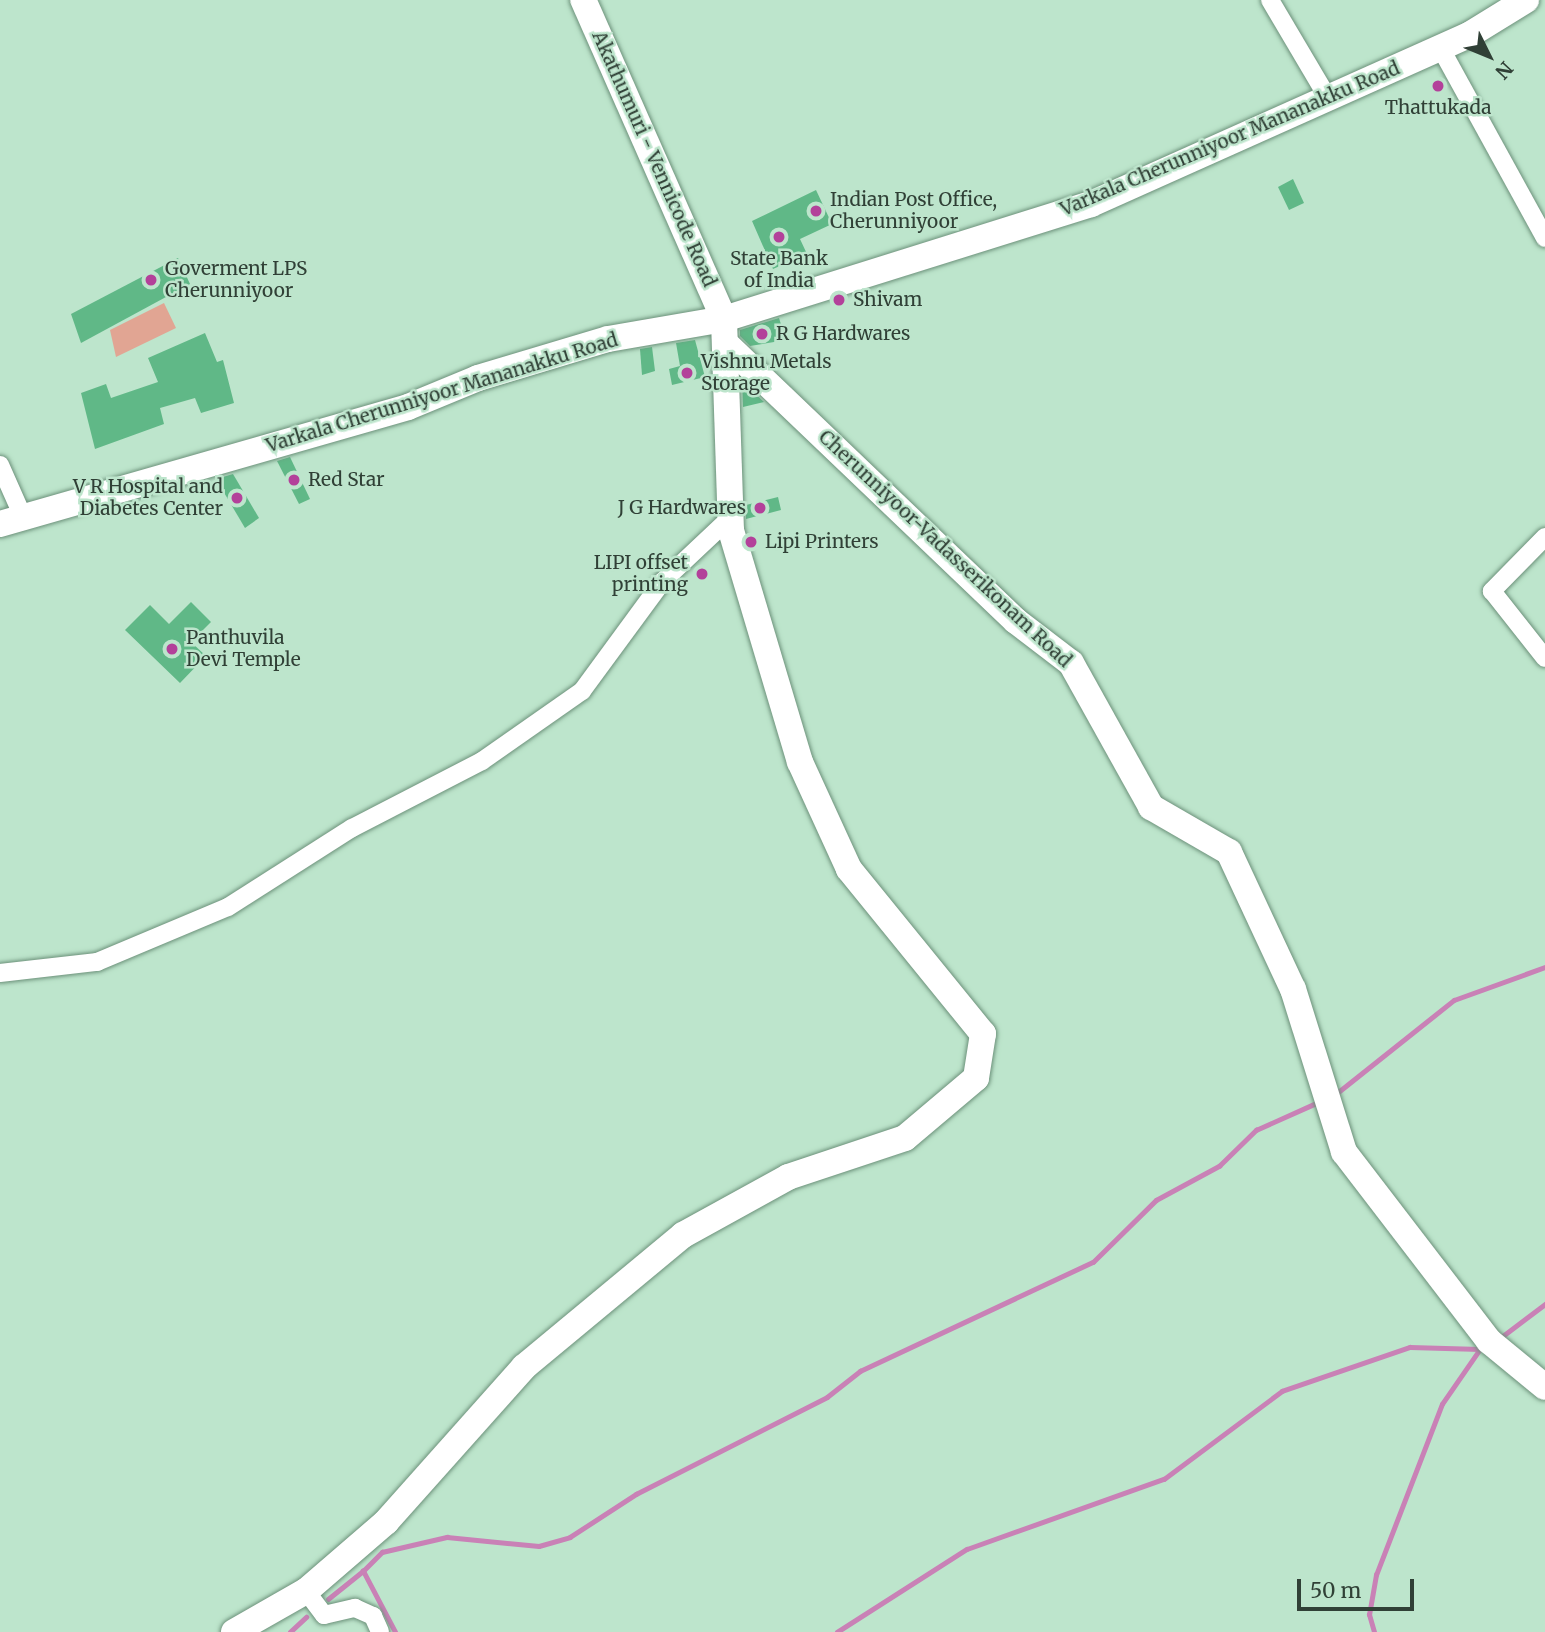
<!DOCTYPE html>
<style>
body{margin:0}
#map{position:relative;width:1545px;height:1632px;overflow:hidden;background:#bde5cc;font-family:Merriweather,serif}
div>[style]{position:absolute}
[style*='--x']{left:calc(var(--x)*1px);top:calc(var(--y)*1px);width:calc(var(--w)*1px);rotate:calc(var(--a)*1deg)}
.green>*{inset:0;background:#e1a593}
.stream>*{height:4.5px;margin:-2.25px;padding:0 2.25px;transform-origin:2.25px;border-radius:2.25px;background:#c981b6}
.building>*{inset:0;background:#60b887}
.roads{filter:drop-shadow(0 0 2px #6c917a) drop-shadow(0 0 2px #6c917a)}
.street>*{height:18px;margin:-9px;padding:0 9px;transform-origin:9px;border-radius:9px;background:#fff}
.secondary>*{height:26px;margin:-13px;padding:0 13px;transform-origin:13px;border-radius:13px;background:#fff}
.dots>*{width:19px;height:19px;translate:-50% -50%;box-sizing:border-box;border:4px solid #bde5cc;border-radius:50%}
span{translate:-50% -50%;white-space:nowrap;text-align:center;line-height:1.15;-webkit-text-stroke:5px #bde5cc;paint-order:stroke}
.poi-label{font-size:19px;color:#304036}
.left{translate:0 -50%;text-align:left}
.right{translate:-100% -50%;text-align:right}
.street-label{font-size:19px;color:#304036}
.north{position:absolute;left:1454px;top:21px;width:70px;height:70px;-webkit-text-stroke:5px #bde5cc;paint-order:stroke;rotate:133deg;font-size:19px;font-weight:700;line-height:28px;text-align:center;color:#304036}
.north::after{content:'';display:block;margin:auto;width:24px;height:32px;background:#304036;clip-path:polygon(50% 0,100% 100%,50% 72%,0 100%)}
.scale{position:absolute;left:1297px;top:1579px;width:117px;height:32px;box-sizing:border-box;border:4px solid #304036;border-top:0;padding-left:9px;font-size:21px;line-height:24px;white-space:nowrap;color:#304036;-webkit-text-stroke:5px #bde5cc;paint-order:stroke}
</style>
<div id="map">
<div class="green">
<div style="clip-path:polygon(164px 303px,176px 328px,116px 357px,110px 330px)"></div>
</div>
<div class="stream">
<div style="--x:1337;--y:1093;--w:149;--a:-38.5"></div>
<div style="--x:1454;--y:1000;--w:97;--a:-19.9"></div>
<div style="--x:1504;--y:1335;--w:51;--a:-37.1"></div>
<div style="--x:328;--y:1599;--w:45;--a:-38.7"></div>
<div style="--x:290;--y:1632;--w:22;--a:-43"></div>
<div style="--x:395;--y:1632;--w:69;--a:-117.7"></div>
<div style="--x:363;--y:1571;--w:27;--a:-45"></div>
<div style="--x:382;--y:1552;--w:67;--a:-13"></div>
<div style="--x:447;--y:1537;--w:92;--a:5.6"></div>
<div style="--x:539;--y:1546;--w:32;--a:-16"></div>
<div style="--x:570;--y:1537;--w:79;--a:-33.1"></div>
<div style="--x:636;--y:1494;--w:214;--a:-26.9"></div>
<div style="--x:827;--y:1397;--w:42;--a:-38.2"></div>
<div style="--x:860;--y:1371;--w:257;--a:-25.1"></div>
<div style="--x:1093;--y:1262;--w:88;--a:-44.5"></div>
<div style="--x:1156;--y:1200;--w:72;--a:-28.4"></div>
<div style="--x:1219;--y:1166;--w:52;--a:-44.2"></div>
<div style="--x:1256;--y:1130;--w:64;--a:-24.1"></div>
<div style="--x:837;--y:1632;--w:154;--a:-32.6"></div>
<div style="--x:967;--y:1549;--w:209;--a:-19.6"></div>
<div style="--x:1164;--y:1479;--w:147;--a:-36.7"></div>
<div style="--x:1282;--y:1391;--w:135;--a:-19"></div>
<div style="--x:1410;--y:1347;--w:70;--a:1.6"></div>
<div style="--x:1374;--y:1632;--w:18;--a:-106"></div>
<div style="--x:1369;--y:1615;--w:41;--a:-80.1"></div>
<div style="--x:1376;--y:1575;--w:183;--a:-68.9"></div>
<div style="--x:1442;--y:1404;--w:67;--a:-55.4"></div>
</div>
<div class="building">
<div style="clip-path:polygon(1293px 179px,1304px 203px,1289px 210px,1278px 187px)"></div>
<div style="clip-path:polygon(816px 190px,832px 224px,800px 239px,807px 254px,773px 269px,752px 221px)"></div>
<div style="clip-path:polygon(178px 258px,190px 284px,81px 343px,71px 314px)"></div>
<div style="clip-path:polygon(779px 318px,786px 340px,750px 346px,740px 336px,740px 330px)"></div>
<div style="clip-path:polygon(205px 333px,217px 362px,223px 360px,234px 403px,201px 413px,195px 398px,160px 408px,164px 424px,95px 449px,81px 393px,106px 384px,111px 398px,158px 382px,148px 358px)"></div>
<div style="clip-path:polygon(695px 340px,705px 377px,672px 385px,669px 369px,680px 366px,676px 343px)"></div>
<div style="clip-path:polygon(652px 347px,655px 371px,642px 375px,640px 349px)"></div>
<div style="clip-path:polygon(742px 381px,764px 402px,743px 407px)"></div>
<div style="clip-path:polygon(290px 457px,310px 499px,299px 504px,277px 461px)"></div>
<div style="clip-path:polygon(233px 474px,259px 518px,245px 528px,216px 479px)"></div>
<div style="clip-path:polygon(778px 497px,781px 510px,746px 519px,746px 505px)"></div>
<div style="clip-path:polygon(191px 602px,211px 622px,191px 642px,206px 656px,180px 683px,125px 630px,150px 605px,169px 624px)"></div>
</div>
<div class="roads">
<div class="street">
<div style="--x:1270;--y:0;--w:114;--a:59.4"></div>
<div style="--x:1440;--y:47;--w:218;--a:61.2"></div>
<div style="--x:0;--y:465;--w:57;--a:66.1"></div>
<div style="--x:1545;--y:537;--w:76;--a:134.5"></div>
<div style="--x:1492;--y:591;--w:85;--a:51.7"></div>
<div style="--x:0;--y:973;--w:98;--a:-6.5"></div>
<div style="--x:97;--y:962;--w:142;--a:-22.8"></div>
<div style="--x:228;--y:907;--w:147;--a:-32.5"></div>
<div style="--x:352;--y:828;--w:146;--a:-27.3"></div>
<div style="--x:482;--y:761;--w:122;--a:-35"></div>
<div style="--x:582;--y:691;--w:135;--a:-53.7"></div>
<div style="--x:662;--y:582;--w:93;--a:-43.3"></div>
<div style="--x:306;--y:1591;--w:30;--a:53"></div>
<div style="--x:324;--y:1615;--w:32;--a:-13"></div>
<div style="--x:355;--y:1608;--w:20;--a:24"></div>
<div style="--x:373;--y:1616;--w:17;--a:66"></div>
</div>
<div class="secondary">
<div style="--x:725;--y:343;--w:402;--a:43.7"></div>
<div style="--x:1016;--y:621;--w:69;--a:37.4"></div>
<div style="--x:1071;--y:663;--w:165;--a:60.9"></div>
<div style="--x:1151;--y:807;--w:90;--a:30"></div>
<div style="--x:1229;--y:852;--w:151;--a:65"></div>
<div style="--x:1293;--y:989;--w:171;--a:72.6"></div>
<div style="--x:1344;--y:1152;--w:238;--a:52.5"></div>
<div style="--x:1489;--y:1341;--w:72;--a:39.4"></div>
<div style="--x:0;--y:524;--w:424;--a:-16"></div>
<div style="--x:408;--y:407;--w:76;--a:-22.5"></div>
<div style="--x:478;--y:378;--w:136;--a:-16.7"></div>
<div style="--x:608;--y:339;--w:118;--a:-9.8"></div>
<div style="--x:724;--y:319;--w:385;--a:-17.4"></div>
<div style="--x:1091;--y:204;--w:414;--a:-24.1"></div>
<div style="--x:1469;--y:35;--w:67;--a:-31.6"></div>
<div style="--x:234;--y:1632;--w:83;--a:-29.7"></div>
<div style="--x:306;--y:1591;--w:106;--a:-40.8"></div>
<div style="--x:386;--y:1522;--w:208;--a:-48.3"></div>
<div style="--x:524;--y:1367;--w:207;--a:-39.7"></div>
<div style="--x:683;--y:1235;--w:120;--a:-28.9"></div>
<div style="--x:788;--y:1177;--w:123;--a:-18.4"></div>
<div style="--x:905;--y:1138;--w:93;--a:-40.2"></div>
<div style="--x:976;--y:1078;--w:45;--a:-81"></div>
<div style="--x:983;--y:1034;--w:213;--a:-129.1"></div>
<div style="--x:849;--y:869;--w:118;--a:-114.6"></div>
<div style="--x:800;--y:762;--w:241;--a:-106.6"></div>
<div style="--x:731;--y:531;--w:212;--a:-91.9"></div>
<div style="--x:724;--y:319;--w:349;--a:-113.8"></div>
</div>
</div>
<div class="dots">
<div style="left:1438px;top:86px;background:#b3419a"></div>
<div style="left:816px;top:211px;background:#b3419a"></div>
<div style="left:779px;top:237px;background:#b3419a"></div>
<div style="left:151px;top:280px;background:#b3419a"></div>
<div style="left:839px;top:300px;background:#b3419a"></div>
<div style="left:762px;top:334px;background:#b3419a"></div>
<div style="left:687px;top:373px;background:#b3419a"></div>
<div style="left:294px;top:480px;background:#b3419a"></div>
<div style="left:237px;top:498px;background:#b3419a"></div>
<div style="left:760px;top:508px;background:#b3419a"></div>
<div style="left:751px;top:542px;background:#b3419a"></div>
<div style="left:702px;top:574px;background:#b3419a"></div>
<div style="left:172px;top:649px;background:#b3419a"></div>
</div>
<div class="poi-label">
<span style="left:1438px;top:108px">Thattukada</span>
<span class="left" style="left:830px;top:211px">Indian Post Office,<br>Cherunniyoor</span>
<span style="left:779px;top:270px">State Bank<br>of India</span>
<span class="left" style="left:165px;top:280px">Goverment LPS<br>Cherunniyoor</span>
<span class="left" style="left:853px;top:300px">Shivam</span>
<span class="left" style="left:776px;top:334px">R G Hardwares</span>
<span class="left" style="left:701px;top:373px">Vishnu Metals<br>Storage</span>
<span class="left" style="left:308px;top:480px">Red Star</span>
<span class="right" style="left:223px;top:498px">V R Hospital and<br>Diabetes Center</span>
<span class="right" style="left:746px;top:508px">J G Hardwares</span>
<span class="left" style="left:765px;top:542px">Lipi Printers</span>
<span class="right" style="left:688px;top:574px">LIPI offset<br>printing</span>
<span class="left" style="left:186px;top:649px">Panthuvila<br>Devi Temple</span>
</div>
<div class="street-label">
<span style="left:1230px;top:139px;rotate:-23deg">Varkala Cherunniyoor Mananakku Road</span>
<span style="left:654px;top:159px;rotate:66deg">Akathumuri - Vennicode Road</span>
<span style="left:442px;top:393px;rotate:-17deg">Varkala Cherunniyoor Mananakku Road</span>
<span style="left:945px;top:549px;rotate:43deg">Cherunniyoor-Vadasserikonam Road</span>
</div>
<div class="north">N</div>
<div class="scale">50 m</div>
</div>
